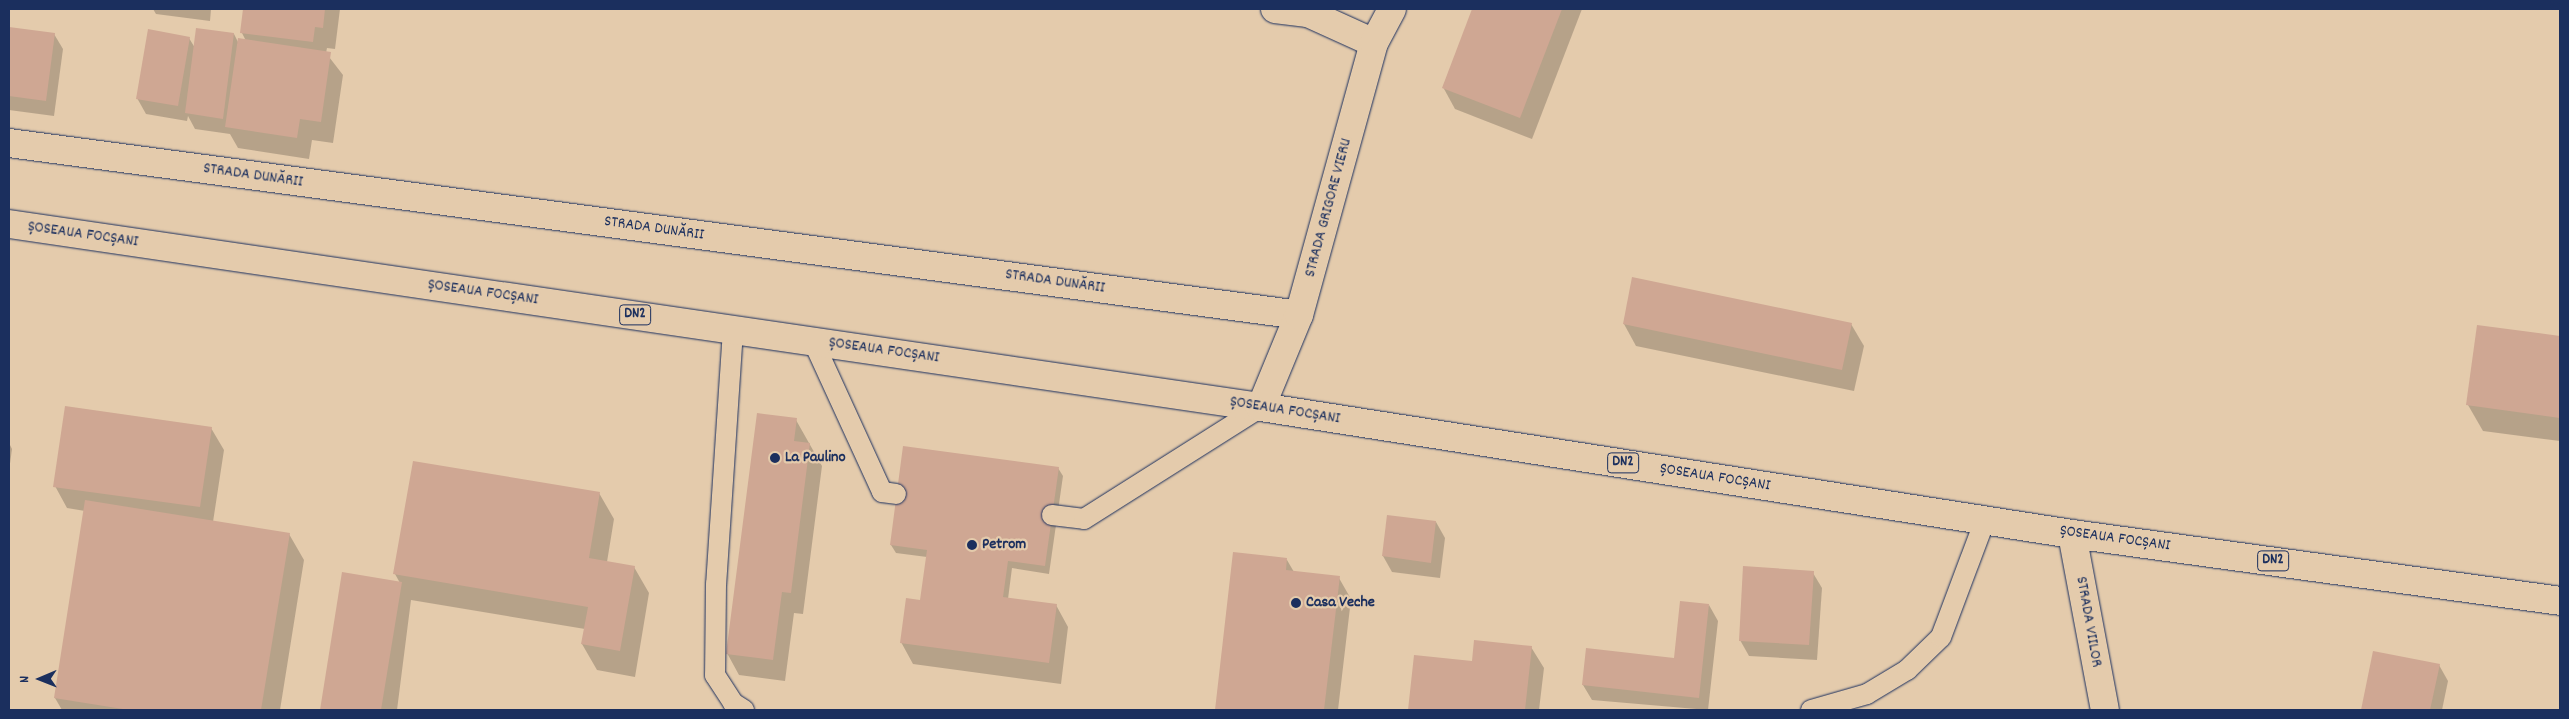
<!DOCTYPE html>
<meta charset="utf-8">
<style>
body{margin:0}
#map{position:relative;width:2569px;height:719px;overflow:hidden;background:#e4cbac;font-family:Dekko,sans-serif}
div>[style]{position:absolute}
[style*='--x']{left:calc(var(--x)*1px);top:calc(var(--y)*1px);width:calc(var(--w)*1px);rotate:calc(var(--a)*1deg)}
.shadow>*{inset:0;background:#0003}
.building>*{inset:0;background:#cfa793}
.roads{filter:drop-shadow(0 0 1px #1b2f5e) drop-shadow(0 0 1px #1b2f5e)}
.lane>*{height:20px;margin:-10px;padding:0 10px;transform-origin:10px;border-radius:10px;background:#e4cbac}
.street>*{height:28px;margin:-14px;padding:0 14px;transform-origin:14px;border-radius:14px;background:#e4cbac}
.primary>*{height:28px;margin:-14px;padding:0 14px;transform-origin:14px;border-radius:14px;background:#e4cbac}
.dots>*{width:14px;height:14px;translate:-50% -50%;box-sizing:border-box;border:2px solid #e4cbac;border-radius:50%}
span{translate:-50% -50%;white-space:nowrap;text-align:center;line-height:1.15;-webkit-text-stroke:4.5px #e4cbac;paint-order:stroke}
.shield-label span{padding:1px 4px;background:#e4cbac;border:1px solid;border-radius:4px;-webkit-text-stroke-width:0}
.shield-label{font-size:15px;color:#1b2f5e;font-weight:700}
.street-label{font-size:16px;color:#1b2f5e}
.poi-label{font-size:16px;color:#1b2f5e;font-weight:700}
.left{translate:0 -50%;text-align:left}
.frame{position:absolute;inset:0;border:10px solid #1b2f5e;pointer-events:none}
.north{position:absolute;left:15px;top:654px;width:50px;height:50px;-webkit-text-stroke:4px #e4cbac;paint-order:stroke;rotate:269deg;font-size:14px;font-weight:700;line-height:20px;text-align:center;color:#1b2f5e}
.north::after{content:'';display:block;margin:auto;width:18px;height:22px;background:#1b2f5e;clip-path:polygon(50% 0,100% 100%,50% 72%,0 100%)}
</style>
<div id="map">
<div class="shadow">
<div style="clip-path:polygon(153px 9px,211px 9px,210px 21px,156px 14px)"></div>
<div style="clip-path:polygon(244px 9px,340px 9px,335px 49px,327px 48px,326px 53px,343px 75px,333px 143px,312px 140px,309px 159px,238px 148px,230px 134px,195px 129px,188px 116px,187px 121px,146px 114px,137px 98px,189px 38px,195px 48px,234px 34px,238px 42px,246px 41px,242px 33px)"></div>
<div style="clip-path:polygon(1473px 9px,1582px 9px,1532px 139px,1455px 109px,1443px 87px)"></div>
<div style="clip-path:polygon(9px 28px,54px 34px,63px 49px,54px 116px,9px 110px)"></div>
<div style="clip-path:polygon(1624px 324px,1851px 324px,1864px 346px,1854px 391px,1636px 346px)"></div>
<div style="clip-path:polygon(2478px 326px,2560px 337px,2560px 441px,2483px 431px,2468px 405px)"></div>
<div style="clip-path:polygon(796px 420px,822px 466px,803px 614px,794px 613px,785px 681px,739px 675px,727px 653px)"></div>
<div style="clip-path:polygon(211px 428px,224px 450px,213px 522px,289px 534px,304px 560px,280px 710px,62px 710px,55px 698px,85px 511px,67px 508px,55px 486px)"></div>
<div style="clip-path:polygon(9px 443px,12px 449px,9px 471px)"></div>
<div style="clip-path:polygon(1058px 468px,1063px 476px,1049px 574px,1012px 568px,1008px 599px,1056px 605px,1068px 627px,1061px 684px,913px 664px,901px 642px,921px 601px,927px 557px,896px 553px,891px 545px)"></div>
<div style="clip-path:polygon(599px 493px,614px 519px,607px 562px,634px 567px,649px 593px,635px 677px,597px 670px,582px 644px,585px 629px,411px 600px,397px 710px,321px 710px,343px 573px,400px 583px,395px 574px)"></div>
<div style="clip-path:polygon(1436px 522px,1445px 538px,1440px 578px,1392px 572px,1383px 556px)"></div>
<div style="clip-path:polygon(1235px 554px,1287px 560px,1294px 572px,1339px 578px,1351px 599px,1338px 710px,1217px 710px)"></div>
<div style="clip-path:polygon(1813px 573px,1822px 588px,1817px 660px,1749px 656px,1740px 640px)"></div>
<div style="clip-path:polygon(1709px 605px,1718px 621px,1708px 710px,1592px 700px,1583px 685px,1675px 660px)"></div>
<div style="clip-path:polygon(1531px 647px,1544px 668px,1539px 710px,1409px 710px,1415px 657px,1473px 663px)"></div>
<div style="clip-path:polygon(2374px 652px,2439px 665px,2448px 681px,2442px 710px,2362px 710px)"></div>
</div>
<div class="building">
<div style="clip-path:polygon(243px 9px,325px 9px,323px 28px,315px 27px,313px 42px,240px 33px)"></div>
<div style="clip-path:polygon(1472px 9px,1562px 9px,1520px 118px,1442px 88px)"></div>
<div style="clip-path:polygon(9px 27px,55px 33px,46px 101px,9px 96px)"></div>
<div style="clip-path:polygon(196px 28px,234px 33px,223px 119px,185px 113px)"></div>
<div style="clip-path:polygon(148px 29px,190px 37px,178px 106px,136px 99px)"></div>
<div style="clip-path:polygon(238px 38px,331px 52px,321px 122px,300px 119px,297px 138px,225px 127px)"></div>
<div style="clip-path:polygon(1632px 277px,1852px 323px,1842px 370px,1623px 324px)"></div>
<div style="clip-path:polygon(2477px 325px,2560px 336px,2560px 418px,2466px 405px)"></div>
<div style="clip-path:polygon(65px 406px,212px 427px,200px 507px,53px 487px)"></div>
<div style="clip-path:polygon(757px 413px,797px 418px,794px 441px,810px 443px,791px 593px,782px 592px,773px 660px,726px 654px)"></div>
<div style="clip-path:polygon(903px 446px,1059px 467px,1045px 566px,1008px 561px,1003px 597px,1057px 604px,1049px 663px,900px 643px,906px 598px,920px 600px,927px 550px,890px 545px)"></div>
<div style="clip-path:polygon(413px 461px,600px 492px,589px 558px,635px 566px,620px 651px,581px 644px,588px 607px,393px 574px)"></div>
<div style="clip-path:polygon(85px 500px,290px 533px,261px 710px,129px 710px,54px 698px)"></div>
<div style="clip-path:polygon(1387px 515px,1436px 521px,1431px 563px,1382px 556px)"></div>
<div style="clip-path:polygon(1233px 552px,1287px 558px,1286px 570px,1340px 576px,1324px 710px,1215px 710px)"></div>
<div style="clip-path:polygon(1743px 566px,1814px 571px,1809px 645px,1739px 641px)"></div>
<div style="clip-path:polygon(342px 572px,402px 582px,381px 710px,320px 710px)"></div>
<div style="clip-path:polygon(1680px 601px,1709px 604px,1699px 698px,1582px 685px,1586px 648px,1674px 658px)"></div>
<div style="clip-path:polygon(1474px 640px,1532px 646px,1525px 710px,1408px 710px,1414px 655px,1472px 661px)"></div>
<div style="clip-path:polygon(2373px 651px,2440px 664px,2430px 710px,2361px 710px)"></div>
</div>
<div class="roads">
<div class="lane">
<div style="--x:733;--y:330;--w:255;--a:93.8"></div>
<div style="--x:716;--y:584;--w:91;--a:90.6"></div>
<div style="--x:715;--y:675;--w:33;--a:57"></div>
<div style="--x:733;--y:703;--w:13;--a:32"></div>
<div style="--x:813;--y:341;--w:166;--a:65.4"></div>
<div style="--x:882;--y:492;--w:14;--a:8"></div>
<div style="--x:1052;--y:515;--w:32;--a:7"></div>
<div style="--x:1084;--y:519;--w:209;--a:-32.3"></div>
<div style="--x:1811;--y:710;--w:58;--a:-15.9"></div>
<div style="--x:1867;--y:694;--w:47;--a:-31"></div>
<div style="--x:1907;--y:670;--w:47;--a:-44.1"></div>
<div style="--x:1941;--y:637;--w:125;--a:-69.4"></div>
</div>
<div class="street">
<div style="--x:1275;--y:9;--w:33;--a:7"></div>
<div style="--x:1308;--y:13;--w:72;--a:24.4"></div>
<div style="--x:9;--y:143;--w:1301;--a:7.59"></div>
<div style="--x:1261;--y:407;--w:100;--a:-67.6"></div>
<div style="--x:1299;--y:315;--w:282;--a:-74.6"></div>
<div style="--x:1374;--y:43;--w:38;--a:-62"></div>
<div style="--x:2072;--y:534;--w:179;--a:79.4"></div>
</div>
<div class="primary">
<div style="--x:9;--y:224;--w:1265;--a:8.32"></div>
<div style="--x:1261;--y:407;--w:821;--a:8.9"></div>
<div style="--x:2072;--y:534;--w:493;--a:7.8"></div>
</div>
</div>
<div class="dots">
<div style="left:775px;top:458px;background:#1b2f5e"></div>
<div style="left:972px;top:545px;background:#1b2f5e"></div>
<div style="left:1296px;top:603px;background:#1b2f5e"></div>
</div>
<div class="shield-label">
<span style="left:635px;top:315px">DN2</span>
<span style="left:1623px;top:463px">DN2</span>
<span style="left:2273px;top:561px">DN2</span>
</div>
<div class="street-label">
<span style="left:253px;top:176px;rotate:8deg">STRADA DUNĂRII</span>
<span style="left:1329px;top:208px;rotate:-75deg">STRADA GRIGORE VIERU</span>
<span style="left:654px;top:229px;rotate:8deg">STRADA DUNĂRII</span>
<span style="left:83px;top:235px;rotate:8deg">ȘOSEAUA FOCȘANI</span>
<span style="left:1055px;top:282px;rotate:8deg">STRADA DUNĂRII</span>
<span style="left:483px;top:293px;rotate:8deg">ȘOSEAUA FOCȘANI</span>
<span style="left:884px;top:351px;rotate:8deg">ȘOSEAUA FOCȘANI</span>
<span style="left:1285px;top:411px;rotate:9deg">ȘOSEAUA FOCȘANI</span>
<span style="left:1715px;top:478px;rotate:9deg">ȘOSEAUA FOCȘANI</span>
<span style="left:2115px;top:539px;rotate:8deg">ȘOSEAUA FOCȘANI</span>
<span style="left:2088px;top:622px;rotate:80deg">STRADA VIILOR</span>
</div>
<div class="poi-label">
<span class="left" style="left:785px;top:458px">La Paulino</span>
<span class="left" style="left:982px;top:545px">Petrom</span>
<span class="left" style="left:1306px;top:603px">Casa Veche</span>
</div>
<div class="frame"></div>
<div class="north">N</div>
</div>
